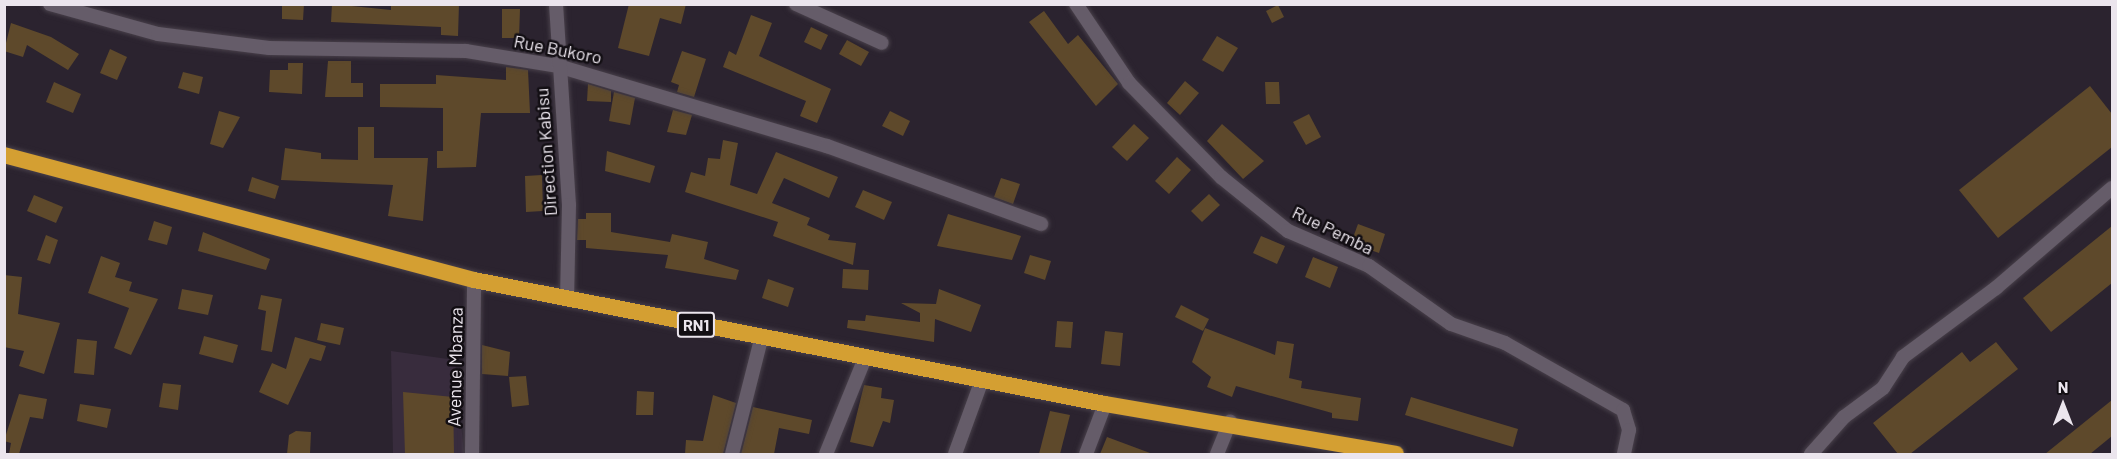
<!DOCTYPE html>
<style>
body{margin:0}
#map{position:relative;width:2117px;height:459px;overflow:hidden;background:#2b232f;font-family:Barlow,sans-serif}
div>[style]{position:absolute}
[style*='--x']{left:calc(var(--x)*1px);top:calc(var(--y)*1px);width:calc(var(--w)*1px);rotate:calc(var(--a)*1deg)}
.built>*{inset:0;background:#382c3d}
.building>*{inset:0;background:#5e492b}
.roads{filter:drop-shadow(0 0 2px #48404a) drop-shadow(0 0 2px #48404a)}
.minor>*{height:14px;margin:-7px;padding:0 7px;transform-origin:7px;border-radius:7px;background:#655c69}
.trunk>*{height:16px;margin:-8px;padding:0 8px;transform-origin:8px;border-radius:8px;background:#d49f32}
span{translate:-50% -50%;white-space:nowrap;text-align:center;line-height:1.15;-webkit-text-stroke:5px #120e13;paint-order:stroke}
.shield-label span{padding:2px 4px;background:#120e13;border:2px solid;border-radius:4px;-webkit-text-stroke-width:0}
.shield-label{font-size:16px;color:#ebe5ed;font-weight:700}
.street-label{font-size:18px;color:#ebe5ed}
.frame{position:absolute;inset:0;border:6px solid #ebe5ed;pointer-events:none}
.north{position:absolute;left:2033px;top:375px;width:60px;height:60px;-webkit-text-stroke:4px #120e13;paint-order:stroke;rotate:0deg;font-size:16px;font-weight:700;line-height:24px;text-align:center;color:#ebe5ed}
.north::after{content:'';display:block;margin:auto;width:21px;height:27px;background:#ebe5ed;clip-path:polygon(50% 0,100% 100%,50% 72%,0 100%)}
</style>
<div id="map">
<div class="built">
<div style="clip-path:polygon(391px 351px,455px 360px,464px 454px,393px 454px)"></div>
</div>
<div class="building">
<div style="clip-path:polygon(282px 4px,304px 4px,303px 20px,282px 19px)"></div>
<div style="clip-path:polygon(332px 4px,391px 10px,391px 4px,459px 4px,458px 36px,441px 35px,441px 27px,331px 22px)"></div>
<div style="clip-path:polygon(629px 4px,686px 4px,681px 24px,660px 18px,649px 56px,618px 48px)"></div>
<div style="clip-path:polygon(1278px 5px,1284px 17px,1272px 23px,1266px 11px)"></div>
<div style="clip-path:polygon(502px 9px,520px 9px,519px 38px,502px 38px)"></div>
<div style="clip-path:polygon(1044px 11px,1068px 44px,1078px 35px,1118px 84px,1096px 106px,1029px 22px)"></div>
<div style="clip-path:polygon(751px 15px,772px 23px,759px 56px,831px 89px,817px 123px,800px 116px,806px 101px,723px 67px,729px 51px,736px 55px)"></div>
<div style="clip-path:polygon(11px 23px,51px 37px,79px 54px,68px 70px,27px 45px,23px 57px,4px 51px)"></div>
<div style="clip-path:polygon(811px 27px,828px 35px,821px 50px,804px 42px)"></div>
<div style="clip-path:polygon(1217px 36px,1238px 48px,1223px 72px,1202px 60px)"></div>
<div style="clip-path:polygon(847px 40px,869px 52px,861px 66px,839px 54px)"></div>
<div style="clip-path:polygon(110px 49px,127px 57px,117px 80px,100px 73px)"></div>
<div style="clip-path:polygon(682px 51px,706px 59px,694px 97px,677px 92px,679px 85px,671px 82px)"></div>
<div style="clip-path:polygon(328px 61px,351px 61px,351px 83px,363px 83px,363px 97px,325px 97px)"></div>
<div style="clip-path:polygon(288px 63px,303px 63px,302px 94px,269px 92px,270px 70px,288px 70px)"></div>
<div style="clip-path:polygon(506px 67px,528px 70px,530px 113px,481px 113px,476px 167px,437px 168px,437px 151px,443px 151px,443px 108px,380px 107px,380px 84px,436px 84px,436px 75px,506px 80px)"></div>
<div style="clip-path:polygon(183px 72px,203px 77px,199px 94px,178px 88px)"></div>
<div style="clip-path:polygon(1185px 81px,1199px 93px,1180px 115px,1167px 103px)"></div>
<div style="clip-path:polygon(54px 82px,81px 94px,73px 113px,46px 102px)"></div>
<div style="clip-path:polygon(1265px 82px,1279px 82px,1280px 104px,1266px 104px)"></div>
<div style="clip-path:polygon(588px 84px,611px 91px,611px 102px,587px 101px)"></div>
<div style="clip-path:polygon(2090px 86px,2112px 114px,2112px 147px,1998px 238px,1959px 190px)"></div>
<div style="clip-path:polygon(614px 92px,635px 98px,630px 125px,609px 121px)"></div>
<div style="clip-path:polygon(673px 110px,692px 115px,686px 135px,667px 132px)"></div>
<div style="clip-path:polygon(219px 111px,240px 117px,223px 148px,210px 144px)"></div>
<div style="clip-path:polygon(890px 111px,910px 121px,903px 136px,882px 126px)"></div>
<div style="clip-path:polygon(1309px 114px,1321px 137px,1306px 145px,1293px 122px)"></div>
<div style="clip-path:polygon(1134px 124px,1149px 138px,1127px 161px,1112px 147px)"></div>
<div style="clip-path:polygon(1222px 124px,1264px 161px,1243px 179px,1207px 141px)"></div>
<div style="clip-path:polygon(358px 127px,374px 127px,374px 158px,428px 158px,423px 221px,388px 216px,393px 185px,281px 180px,285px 148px,321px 153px,321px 159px,358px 160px)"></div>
<div style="clip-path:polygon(723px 140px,738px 143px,730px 185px,757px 194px,776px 152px,838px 177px,829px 198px,784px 178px,772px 203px,810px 218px,807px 225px,830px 235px,828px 240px,856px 243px,853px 265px,773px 236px,778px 222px,685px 192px,691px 172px,705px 176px,708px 158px,720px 159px)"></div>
<div style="clip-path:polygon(607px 151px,655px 166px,650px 183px,605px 171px)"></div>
<div style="clip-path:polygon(1177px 157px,1191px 170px,1169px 194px,1155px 181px)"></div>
<div style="clip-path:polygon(542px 175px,543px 211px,526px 212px,525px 176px)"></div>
<div style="clip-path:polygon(252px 177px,279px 186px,275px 199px,248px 191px)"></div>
<div style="clip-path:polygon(1001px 178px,1020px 184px,1013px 204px,994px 197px)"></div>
<div style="clip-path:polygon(863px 190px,892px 202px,884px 220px,855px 207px)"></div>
<div style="clip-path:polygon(1209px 194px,1220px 205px,1202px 222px,1191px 211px)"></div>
<div style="clip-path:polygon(34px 195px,63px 207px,56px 223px,27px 211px)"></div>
<div style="clip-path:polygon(586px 213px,611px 213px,611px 232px,670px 242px,672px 234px,708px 242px,704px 259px,739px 270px,736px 280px,665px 268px,668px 255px,586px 248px,586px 240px,577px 240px,578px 219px,586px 219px)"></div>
<div style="clip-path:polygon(948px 214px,1021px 236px,1012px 260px,937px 246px)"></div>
<div style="clip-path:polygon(154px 221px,172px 227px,167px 245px,148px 240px)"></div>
<div style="clip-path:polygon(1358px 224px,1385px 234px,1379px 253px,1351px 243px)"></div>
<div style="clip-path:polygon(2112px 226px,2112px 283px,2051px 332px,2023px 298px)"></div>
<div style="clip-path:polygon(203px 232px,270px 259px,266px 270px,198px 251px)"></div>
<div style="clip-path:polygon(46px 235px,58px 240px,50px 264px,37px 260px)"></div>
<div style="clip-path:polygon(1261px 236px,1285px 246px,1277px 264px,1253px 253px)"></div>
<div style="clip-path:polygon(1030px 255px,1051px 261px,1045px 280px,1024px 273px)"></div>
<div style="clip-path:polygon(101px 256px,120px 263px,115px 277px,132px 282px,129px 291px,158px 299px,131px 355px,114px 348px,129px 308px,88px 293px)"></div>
<div style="clip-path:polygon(1313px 257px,1338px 267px,1330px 288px,1305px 277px)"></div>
<div style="clip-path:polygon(843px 269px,869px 270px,868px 290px,842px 288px)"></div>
<div style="clip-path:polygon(4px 275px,22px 277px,18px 314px,60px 323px,44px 374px,19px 366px,24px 351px,4px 347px)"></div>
<div style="clip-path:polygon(768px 279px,794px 288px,788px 307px,762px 298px)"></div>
<div style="clip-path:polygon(182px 289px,213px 295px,208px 315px,178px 309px)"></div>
<div style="clip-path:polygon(939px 289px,981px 305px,971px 332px,935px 319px,934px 342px,847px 328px,848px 320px,865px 321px,866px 315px,920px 322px,920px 313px,901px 303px,936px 304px)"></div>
<div style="clip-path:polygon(261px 295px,282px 299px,272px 352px,261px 350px,266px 311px,258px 309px)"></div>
<div style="clip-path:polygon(1181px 305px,1209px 319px,1203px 331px,1175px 317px)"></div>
<div style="clip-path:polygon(1057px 321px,1073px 322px,1071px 348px,1055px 347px)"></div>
<div style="clip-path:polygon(321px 323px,344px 328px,340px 345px,317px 340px)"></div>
<div style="clip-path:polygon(1205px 328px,1275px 355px,1277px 341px,1294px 344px,1289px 378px,1302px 381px,1301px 388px,1361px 398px,1358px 421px,1332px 418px,1332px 413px,1236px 386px,1232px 397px,1207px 387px,1211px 377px,1192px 362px)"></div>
<div style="clip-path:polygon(1105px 331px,1123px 333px,1120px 366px,1101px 364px)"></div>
<div style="clip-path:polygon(204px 336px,238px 345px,233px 363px,199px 354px)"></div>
<div style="clip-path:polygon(295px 337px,326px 346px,321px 361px,310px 358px,288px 405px,259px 392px,272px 363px,286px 369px)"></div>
<div style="clip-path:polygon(77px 339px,97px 341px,94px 375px,74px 373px)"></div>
<div style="clip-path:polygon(1996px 342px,2018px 369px,1910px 454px,1898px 454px,1873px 423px,1962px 352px,1970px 362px)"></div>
<div style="clip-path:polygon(482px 345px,510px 352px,508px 376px,482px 374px)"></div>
<div style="clip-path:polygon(526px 376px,529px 405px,512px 407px,509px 377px)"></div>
<div style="clip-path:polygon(163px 383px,181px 385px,178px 410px,159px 407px)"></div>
<div style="clip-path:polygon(864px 385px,882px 388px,881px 398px,894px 400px,890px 423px,883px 421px,873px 447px,850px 442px)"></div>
<div style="clip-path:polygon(637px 391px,654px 392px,653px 415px,636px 415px)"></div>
<div style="clip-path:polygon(403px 392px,453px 397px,454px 454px,405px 454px)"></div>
<div style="clip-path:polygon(19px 394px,47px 399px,43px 419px,30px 417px,19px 454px,9px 454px,11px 443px,4px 441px)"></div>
<div style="clip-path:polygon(713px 395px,736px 403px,723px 454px,685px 454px,686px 440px,703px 441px)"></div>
<div style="clip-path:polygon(1411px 397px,1518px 429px,1513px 447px,1405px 415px)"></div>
<div style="clip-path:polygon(2112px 400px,2112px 436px,2090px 454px,2045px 454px)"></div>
<div style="clip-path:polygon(80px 404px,111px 409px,107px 428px,77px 421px)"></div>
<div style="clip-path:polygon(753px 407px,812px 420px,809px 434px,779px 428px,774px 454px,741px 454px)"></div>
<div style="clip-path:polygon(1050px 411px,1070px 415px,1060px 454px,1039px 454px)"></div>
<div style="clip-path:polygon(296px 431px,311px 432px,310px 454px,287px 454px,289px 435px)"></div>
<div style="clip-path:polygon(1107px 437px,1150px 453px,1150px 454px,1100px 454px)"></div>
</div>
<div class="roads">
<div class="minor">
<div style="--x:50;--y:4;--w:112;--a:15.5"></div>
<div style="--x:158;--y:34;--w:112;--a:7.2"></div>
<div style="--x:269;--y:48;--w:197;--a:0.9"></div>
<div style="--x:466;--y:51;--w:93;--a:9.3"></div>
<div style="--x:558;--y:66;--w:281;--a:16.6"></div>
<div style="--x:827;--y:146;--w:228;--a:20"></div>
<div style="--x:556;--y:4;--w:201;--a:86.3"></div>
<div style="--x:569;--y:205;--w:93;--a:91.2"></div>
<div style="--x:796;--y:4;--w:94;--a:24.4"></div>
<div style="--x:1076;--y:4;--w:95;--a:56.1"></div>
<div style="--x:1129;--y:83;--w:132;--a:45.6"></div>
<div style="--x:1221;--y:177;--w:86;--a:38.9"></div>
<div style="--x:1288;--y:231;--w:88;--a:23.4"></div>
<div style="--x:1369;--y:266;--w:100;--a:35.3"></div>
<div style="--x:1451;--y:324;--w:57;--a:19.4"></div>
<div style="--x:1505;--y:343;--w:136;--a:29.6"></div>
<div style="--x:1623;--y:410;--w:21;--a:73"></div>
<div style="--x:1629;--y:430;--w:25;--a:102"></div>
<div style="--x:472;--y:454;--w:174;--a:-89.3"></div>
<div style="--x:732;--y:454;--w:119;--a:-75.8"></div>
<div style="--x:826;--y:454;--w:104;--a:-67.9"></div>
<div style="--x:955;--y:454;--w:79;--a:-70"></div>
<div style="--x:1086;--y:454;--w:53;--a:-69.2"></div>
<div style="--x:1217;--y:454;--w:35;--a:-68"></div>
<div style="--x:1811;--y:454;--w:50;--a:-48.3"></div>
<div style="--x:1844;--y:417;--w:49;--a:-36.6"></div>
<div style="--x:1883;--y:388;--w:37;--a:-57"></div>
<div style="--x:1903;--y:357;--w:116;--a:-36.6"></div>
<div style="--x:1996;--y:288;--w:153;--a:-40.8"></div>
</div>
<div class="trunk">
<div style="--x:4;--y:155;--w:486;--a:14.9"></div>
<div style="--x:474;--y:280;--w:643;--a:11.12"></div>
<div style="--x:1105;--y:404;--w:295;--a:9.7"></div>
</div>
</div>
<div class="shield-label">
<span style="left:696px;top:325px">RN1</span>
</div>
<div class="street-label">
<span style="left:558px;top:49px;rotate:11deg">Rue Bukoro</span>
<span style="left:546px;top:152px;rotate:-94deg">Direction Kabisu</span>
<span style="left:1333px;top:230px;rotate:26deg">Rue Pemba</span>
<span style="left:455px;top:367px;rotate:-89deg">Avenue Mbanza</span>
</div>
<div class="frame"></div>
<div class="north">N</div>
</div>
